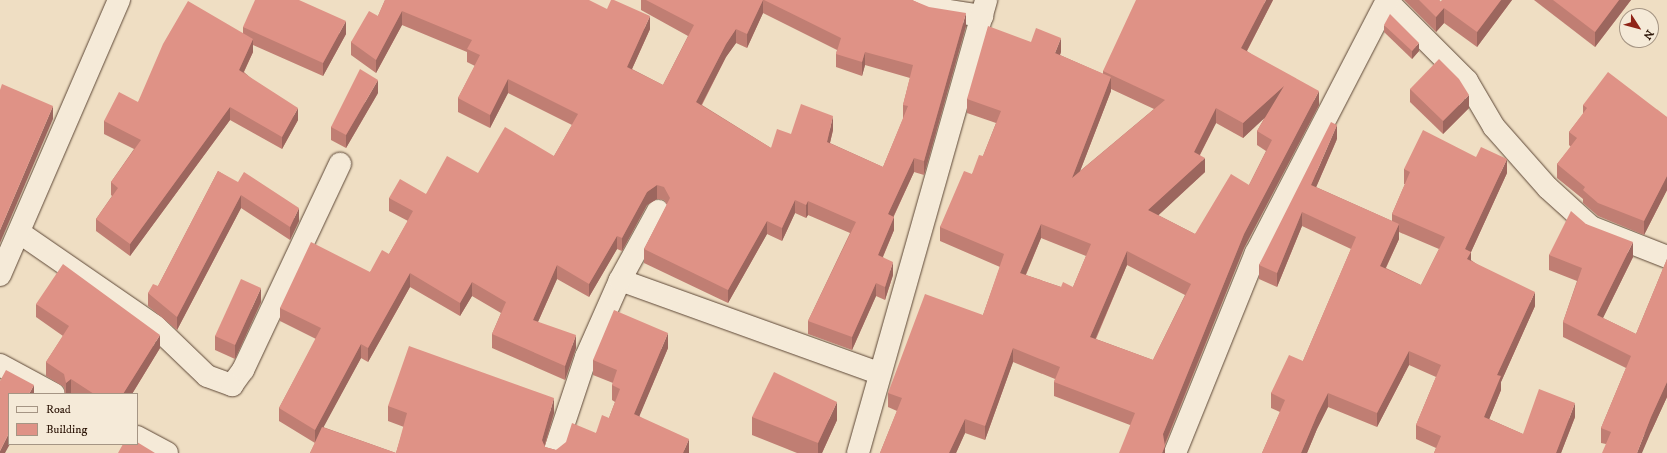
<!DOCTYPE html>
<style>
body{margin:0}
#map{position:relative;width:1667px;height:453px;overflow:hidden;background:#efdec3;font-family:"IM FELL DW Pica",serif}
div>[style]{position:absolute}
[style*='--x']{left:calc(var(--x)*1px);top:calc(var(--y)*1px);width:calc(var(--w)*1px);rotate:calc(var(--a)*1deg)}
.roads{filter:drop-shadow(0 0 1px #5d4736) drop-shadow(0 0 1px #5d4736)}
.minor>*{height:22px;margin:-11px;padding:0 11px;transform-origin:11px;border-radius:11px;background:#f5ead8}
.wall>*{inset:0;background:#c07e73}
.shaded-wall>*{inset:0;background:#9c665e}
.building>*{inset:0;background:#df9286}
span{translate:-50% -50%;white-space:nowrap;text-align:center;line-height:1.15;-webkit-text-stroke:3px #f5ead8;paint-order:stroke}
.legend{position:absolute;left:8px;top:393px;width:130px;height:52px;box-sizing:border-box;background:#f5ead8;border:1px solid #a59584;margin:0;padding:5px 7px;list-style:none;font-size:12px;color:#2c1507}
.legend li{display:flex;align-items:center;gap:8px;height:20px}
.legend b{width:20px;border:1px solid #a59584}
.north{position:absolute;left:1619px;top:8px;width:40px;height:40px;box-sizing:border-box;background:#f5ead8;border:1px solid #a59584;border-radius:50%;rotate:126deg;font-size:11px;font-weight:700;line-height:16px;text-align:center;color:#2c1507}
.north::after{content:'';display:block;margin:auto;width:14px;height:18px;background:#8f2418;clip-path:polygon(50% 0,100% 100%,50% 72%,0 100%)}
</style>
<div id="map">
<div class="roads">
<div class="minor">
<div style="--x:912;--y:0;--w:21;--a:23"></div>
<div style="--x:931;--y:8;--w:52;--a:8.9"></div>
<div style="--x:1387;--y:1;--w:113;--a:45"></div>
<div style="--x:1467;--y:81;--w:53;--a:59.6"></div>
<div style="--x:1494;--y:127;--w:81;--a:48.5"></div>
<div style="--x:1548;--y:188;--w:58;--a:42.2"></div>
<div style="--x:1591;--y:227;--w:82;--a:21.5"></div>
<div style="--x:20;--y:233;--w:164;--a:34.6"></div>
<div style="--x:155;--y:326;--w:72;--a:43.9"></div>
<div style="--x:207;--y:376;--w:27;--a:20"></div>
<div style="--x:232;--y:385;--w:19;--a:-54"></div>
<div style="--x:243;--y:370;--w:228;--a:-64.8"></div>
<div style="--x:0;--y:275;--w:300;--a:-66.6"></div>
<div style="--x:620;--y:280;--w:275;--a:19.8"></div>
<div style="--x:0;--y:365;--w:61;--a:28.2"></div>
<div style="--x:137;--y:437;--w:34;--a:28"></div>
<div style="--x:554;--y:453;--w:101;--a:-71.6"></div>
<div style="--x:586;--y:357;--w:84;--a:-66.2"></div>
<div style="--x:620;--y:280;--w:79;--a:-61.2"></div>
<div style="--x:858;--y:453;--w:471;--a:-74.2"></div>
<div style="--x:1175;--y:453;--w:216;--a:-68"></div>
<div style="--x:1256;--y:253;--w:285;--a:-62.6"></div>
</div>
</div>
<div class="wall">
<div style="clip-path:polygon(evenodd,385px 0,650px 29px,632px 69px,663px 85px,688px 36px,641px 10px,641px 0,912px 0,966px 26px,924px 175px,914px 172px,894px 216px,894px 230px,883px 257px,893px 275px,885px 300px,876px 296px,852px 350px,808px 334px,808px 321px,850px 233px,808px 215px,806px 218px,795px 213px,782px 241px,767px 234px,728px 303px,644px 263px,644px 249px,667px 205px,664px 200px,657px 199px,647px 205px,622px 251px,617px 249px,589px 297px,557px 279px,538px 322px,576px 348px,565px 380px,492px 348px,492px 334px,501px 313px,472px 296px,460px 316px,410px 287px,368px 362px,361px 358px,323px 427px,396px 453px,404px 427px,388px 421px,388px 406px,554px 413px,545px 446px,545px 447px,556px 450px,596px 433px,609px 418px,615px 402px,612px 400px,612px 385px,613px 383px,593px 375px,593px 360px,668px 348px,639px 416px,689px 453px,310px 453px,315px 443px,279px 421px,279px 408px,316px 339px,280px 321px,280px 308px,370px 272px,389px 254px,408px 221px,389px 211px,389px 198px,426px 194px,478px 173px,554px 156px,572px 125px,508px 93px,490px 128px,458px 112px,458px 98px,475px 66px,467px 62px,467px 52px,402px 25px,376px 73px,351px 55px,351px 42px,378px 16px,385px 0,763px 13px,837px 50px,836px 54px,836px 67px,862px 76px,865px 65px,910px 78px,903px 105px,903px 119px,883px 167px,830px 143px,833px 130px,791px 134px,771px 148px,702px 105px,726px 57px,736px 43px,747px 48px,763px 13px)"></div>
<div style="clip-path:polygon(evenodd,1273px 0,1247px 51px,1319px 105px,1244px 248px,1165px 445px,1165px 453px,1130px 425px,1054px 396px,1054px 382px,1055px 379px,1013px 362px,985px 440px,965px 433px,956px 453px,880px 453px,897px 411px,888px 407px,888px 393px,983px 315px,1000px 267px,940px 241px,940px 227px,983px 156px,996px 123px,967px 113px,967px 99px,1061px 52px,1060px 55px,1103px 74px,1103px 71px,1273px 0,1111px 89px,1154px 109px,1080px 171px,1111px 91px,1111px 89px,1273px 0,1265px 117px,1257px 131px,1257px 145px,1266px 151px,1249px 185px,1195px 234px,1158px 215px,1205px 172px,1200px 155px,1216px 123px,1243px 138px,1265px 117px,1273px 0,1041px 238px,1086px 256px,1073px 287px,1061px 287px,1026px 275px,1041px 238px,1273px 0,1127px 265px,1185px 295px,1153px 360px,1096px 339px,1127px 265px)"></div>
<div style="clip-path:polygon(1404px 0,1439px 0,1441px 2px,1442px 0,1512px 0,1477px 47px,1444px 23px,1436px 32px)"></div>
<div style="clip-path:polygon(1534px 0,1631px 0,1595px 47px)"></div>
<div style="clip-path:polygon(1384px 25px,1419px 51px,1412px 59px,1384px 32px)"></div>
<div style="clip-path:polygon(243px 27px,346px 34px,323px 76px,253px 45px,253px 52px,244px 72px,298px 120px,282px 149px,230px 120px,130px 256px,96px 231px,96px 219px,112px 196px,111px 195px,111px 182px,134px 149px,104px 134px,104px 121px,138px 102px,243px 33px)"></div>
<div style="clip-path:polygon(1410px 89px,1469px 108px,1443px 134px,1410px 102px)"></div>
<div style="clip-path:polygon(378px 93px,346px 148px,331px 140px,331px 127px)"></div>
<div style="clip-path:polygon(1583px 105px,1667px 117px,1667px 190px,1644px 235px,1598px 216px,1583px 203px,1583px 199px,1557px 178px,1557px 164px,1571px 147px,1569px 145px,1569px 132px,1583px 114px)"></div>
<div style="clip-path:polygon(evenodd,1337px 139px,1316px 187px,1392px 221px,1392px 214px,1405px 184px,1404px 184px,1404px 169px,1507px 173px,1471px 252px,1471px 260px,1535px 306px,1501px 382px,1501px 390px,1489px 419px,1523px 434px,1575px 417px,1561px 453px,1434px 453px,1436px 448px,1416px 439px,1416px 425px,1436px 377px,1409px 365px,1377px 427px,1328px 407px,1317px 429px,1307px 453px,1262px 453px,1280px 412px,1271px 408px,1271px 393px,1303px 361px,1351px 249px,1302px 226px,1277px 287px,1259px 279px,1259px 265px,1337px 139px,1399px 232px,1439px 249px,1421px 285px,1386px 268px,1399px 239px,1399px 232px)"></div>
<div style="clip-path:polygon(218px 171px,299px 221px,290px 240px,241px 208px,177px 330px,148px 306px,148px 293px,158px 286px)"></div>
<div style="clip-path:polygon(1586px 224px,1633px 257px,1603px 318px,1636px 334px,1667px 259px,1667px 397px,1651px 432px,1606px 444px,1601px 443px,1601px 428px,1626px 368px,1563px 337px,1563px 322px,1577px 281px,1549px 270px,1549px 255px)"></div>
<div style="clip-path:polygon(261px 302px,235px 359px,215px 350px,215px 336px)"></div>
<div style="clip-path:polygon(36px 304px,160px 348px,132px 394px,73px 394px,71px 393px,69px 394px,65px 394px,64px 387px,46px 376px,46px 362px,63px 336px,36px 317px)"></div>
<div style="clip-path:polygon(752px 417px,837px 420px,822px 453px,797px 453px,752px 435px)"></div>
</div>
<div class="shaded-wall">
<div style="clip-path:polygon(763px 0,763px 13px,747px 48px,747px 34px)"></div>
<div style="clip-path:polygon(1266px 0,1273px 0,1241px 62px,1241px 48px)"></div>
<div style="clip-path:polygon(1501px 0,1512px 0,1477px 47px,1477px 32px)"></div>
<div style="clip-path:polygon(1619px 0,1631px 0,1595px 47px,1595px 32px)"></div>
<div style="clip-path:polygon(1444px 8px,1444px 23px,1436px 32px,1436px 17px)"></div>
<div style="clip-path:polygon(402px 11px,402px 25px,376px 73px,376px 60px)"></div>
<div style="clip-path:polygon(966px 13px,966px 26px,924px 175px,924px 161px)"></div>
<div style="clip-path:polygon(650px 16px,650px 29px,627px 80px,627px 67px)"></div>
<div style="clip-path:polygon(346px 21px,346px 34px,323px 76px,323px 63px)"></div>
<div style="clip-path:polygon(736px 29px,736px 43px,726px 57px,696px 115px,696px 102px,726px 44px)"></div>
<div style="clip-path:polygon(1061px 38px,1061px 52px,1055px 67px,1055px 53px)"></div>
<div style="clip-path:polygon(253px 39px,253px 52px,239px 82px,239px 70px)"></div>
<div style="clip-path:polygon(1419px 43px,1419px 51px,1412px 59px,1412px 51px)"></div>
<div style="clip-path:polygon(865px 52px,865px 65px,862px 76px,862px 62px)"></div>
<div style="clip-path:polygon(1111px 77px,1111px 91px,1072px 192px,1072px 178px)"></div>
<div style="clip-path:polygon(508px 79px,508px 93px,490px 128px,490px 115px)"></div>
<div style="clip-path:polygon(378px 80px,378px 93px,346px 148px,346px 135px)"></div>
<div style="clip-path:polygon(1284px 86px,1284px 100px,1243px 138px,1243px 123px)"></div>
<div style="clip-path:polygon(1319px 91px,1319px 105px,1244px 248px,1163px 448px,1163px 434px,1244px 234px)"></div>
<div style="clip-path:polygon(1469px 95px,1469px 108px,1443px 134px,1443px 121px)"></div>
<div style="clip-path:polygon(53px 106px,53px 119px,0 243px,0 230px)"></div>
<div style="clip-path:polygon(230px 107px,230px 120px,130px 256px,130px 244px)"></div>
<div style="clip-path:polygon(298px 108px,298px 120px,282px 149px,282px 137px)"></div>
<div style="clip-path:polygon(1216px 108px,1216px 123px,1194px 166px,1194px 152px)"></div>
<div style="clip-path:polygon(833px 116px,833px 130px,827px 155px,827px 142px)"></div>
<div style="clip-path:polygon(1337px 125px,1337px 139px,1311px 199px,1311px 185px)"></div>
<div style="clip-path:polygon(914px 158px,914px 172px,888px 228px,888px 214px)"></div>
<div style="clip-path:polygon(1205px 158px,1205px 172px,1148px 225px,1148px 210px)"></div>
<div style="clip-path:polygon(1507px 159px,1507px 173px,1471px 252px,1471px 266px,1467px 273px,1465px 249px)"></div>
<div style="clip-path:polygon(1667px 176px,1667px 190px,1644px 235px,1644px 221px)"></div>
<div style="clip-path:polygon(657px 185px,657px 199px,647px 205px,622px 251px,622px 238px,647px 192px)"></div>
<div style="clip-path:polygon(241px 195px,241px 208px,177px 330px,177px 317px)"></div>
<div style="clip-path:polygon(795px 200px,795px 213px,782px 241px,782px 228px)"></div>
<div style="clip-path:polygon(808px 201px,808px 215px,806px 218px,806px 205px)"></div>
<div style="clip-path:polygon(299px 208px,299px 221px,290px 240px,290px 227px)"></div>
<div style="clip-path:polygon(1302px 212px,1302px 226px,1277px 287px,1277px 273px)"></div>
<div style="clip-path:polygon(894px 217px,894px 230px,878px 268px,878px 255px)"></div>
<div style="clip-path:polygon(767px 221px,767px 234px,728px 303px,728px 290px)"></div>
<div style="clip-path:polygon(1041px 224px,1041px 238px,1020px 288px,1020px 273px)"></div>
<div style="clip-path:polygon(1399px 224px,1399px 239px,1380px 280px,1380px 266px)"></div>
<div style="clip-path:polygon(617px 236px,617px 249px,589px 297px,589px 284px)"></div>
<div style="clip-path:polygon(1633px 242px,1633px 257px,1597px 330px,1597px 315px)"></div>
<div style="clip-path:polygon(1127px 251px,1127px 265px,1090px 351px,1090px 337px)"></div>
<div style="clip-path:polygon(893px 262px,893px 275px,885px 300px,885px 287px)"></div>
<div style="clip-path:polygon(557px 265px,557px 279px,533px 333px,533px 320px)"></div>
<div style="clip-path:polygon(410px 273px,410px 287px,368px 362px,368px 348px)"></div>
<div style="clip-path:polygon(472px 282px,472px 296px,460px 316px,460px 303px)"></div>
<div style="clip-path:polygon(876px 283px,876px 296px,852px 350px,852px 337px)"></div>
<div style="clip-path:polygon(261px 288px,261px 302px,235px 359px,235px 345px)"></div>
<div style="clip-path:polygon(1535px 292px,1535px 306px,1501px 382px,1501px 390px,1484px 432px,1484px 417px,1497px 375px)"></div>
<div style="clip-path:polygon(668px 333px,668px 348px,634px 429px,634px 414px)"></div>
<div style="clip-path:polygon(160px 335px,160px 348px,132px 394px,123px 394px)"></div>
<div style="clip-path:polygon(576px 335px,576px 348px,565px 380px,565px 366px)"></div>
<div style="clip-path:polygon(361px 344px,361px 358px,315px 443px,315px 430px)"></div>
<div style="clip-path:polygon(1013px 348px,1013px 362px,985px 440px,985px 426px)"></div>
<div style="clip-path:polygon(1409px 351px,1409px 365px,1377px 427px,1377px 413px)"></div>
<div style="clip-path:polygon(71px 379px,71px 393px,69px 394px,66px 394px,66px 383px)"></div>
<div style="clip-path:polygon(1667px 382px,1667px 397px,1651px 432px,1642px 453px,1637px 453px,1651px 417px)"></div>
<div style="clip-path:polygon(34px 385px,34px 394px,29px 394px)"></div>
<div style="clip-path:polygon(1328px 393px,1328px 407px,1317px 429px,1307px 453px,1301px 453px,1317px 415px)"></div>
<div style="clip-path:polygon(554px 398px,554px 413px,542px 453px,542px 440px)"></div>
<div style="clip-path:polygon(837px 402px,837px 420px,822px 453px,818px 453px,818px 443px)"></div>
<div style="clip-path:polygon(1575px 403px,1575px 417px,1561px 453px,1556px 453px)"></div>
<div style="clip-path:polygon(965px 419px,965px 433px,956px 453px,949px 453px)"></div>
<div style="clip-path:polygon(9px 433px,9px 444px,10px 444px,5px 453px,0 453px,0 451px)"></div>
<div style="clip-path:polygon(689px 439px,689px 453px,683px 453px)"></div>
<div style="clip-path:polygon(1165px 446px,1165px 453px,1162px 453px)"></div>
</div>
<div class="building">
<div style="clip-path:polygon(255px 0,299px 0,346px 21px,323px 63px,243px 27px)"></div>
<div style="clip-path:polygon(385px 0,589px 0,607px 9px,611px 0,614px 0,650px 16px,627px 67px,663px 85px,694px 25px,646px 0,763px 0,747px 34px,736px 29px,726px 44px,696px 102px,771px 148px,777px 129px,791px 134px,801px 104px,833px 116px,827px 142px,883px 167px,908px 106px,903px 105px,913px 65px,865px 52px,862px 62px,836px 54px,841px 38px,764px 0,912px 0,929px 7px,966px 13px,924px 161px,914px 158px,888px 214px,894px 217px,878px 255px,893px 262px,885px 287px,876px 283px,852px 337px,808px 321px,856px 222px,808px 201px,806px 205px,795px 200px,782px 228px,767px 221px,728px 290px,644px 249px,670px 198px,664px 187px,657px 185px,647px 192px,622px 238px,617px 236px,589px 284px,557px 265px,533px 320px,576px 335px,565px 366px,492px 334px,506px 302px,472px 282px,460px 303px,410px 273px,368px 348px,361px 344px,315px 430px,279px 408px,321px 328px,280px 308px,311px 242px,370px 272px,382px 250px,389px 254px,413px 211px,389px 198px,400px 179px,426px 194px,447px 156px,478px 173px,505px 127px,554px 156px,578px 114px,508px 79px,490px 115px,458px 98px,480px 55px,467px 49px,472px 40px,402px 11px,376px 60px,351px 42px,369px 11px,378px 16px)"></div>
<div style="clip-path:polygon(evenodd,1136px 0,1266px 0,1241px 48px,1319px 91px,1244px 234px,1163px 434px,1165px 446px,1162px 453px,1119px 453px,1135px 413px,1054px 382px,1060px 367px,1013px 348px,985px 426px,965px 419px,949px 453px,880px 453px,902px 398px,888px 393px,925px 294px,983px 315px,1004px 254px,940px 227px,964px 171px,972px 174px,979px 155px,983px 156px,1001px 111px,967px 99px,988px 26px,1031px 42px,1036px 28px,1061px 38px,1055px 53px,1111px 77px,1072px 178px,1165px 100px,1103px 71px,1136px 0,1284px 86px,1257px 131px,1272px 140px,1249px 185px,1231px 174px,1195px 234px,1148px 210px,1205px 158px,1194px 152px,1216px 108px,1243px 123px,1284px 86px,1136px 0,1041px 224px,1091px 244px,1073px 287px,1063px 282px,1061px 287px,1020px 273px,1041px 224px,1136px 0,1127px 251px,1191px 284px,1153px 360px,1090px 337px,1127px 251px)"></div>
<div style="clip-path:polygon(1419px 0,1439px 0,1441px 2px,1442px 0,1501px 0,1477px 32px,1444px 8px,1436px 17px)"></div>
<div style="clip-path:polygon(1553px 0,1619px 0,1595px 32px)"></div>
<div style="clip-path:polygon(188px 1px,253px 39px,239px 70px,298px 108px,282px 137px,230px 107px,130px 244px,96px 219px,118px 188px,111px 182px,141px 140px,104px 121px,119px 92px,138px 102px,163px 44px)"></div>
<div style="clip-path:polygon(1390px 14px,1419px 43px,1412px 51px,1384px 25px)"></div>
<div style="clip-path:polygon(1439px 59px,1459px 79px,1469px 95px,1443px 121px,1410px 89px)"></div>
<div style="clip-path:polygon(360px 69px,378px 80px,346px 135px,331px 127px)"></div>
<div style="clip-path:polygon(1608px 72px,1667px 117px,1667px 176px,1644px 221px,1598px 203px,1583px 190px,1585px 187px,1557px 164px,1577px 138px,1569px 132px,1587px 108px,1583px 105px)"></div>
<div style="clip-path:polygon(2px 84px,53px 106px,0 230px,0 90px)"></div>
<div style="clip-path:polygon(1331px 122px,1337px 125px,1311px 185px,1399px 224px,1380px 266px,1421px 285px,1445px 237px,1392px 214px,1410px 172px,1404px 169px,1423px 130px,1476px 157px,1481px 147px,1507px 159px,1465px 249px,1471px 252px,1467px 259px,1535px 292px,1497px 375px,1501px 376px,1484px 417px,1523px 434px,1539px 389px,1575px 403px,1556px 453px,1434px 453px,1441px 436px,1416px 425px,1441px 365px,1409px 351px,1377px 413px,1328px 393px,1317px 415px,1301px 453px,1262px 453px,1285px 400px,1271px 393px,1289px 355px,1303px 361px,1356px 237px,1302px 212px,1277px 273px,1259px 265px)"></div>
<div style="clip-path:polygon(218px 171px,238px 182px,244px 172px,299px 208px,290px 227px,241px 195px,177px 317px,148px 293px,153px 284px,158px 286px)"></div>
<div style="clip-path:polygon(1571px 211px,1586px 224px,1633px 242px,1597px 315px,1636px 334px,1667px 259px,1667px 382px,1651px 417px,1637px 453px,1602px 453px,1611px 432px,1601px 428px,1631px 356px,1563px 322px,1582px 268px,1549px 255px)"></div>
<div style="clip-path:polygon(63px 264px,160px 335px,123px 394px,94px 394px,71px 379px,66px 383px,64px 374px,46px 362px,69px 326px,36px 304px)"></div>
<div style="clip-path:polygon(241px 279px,261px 288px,235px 345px,215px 336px)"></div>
<div style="clip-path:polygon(614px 310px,668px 333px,634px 414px,689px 439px,683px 453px,310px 453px,322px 427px,396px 453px,407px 413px,388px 406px,409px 346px,554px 398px,542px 440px,545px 447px,556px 450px,566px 442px,572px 423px,596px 433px,602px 415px,609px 418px,620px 389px,612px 385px,617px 370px,593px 360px)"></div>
<div style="clip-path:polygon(6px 370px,34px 385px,29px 394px,9px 394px,9px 433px,0 451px,0 381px)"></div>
<div style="clip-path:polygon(774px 372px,837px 402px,818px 443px,752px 417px)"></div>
<div style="clip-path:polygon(137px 442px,155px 453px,118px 453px,123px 444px,137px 444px)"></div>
</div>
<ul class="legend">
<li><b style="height:5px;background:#f5ead8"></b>Road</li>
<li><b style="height:11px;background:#df9286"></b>Building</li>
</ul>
<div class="north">N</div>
</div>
